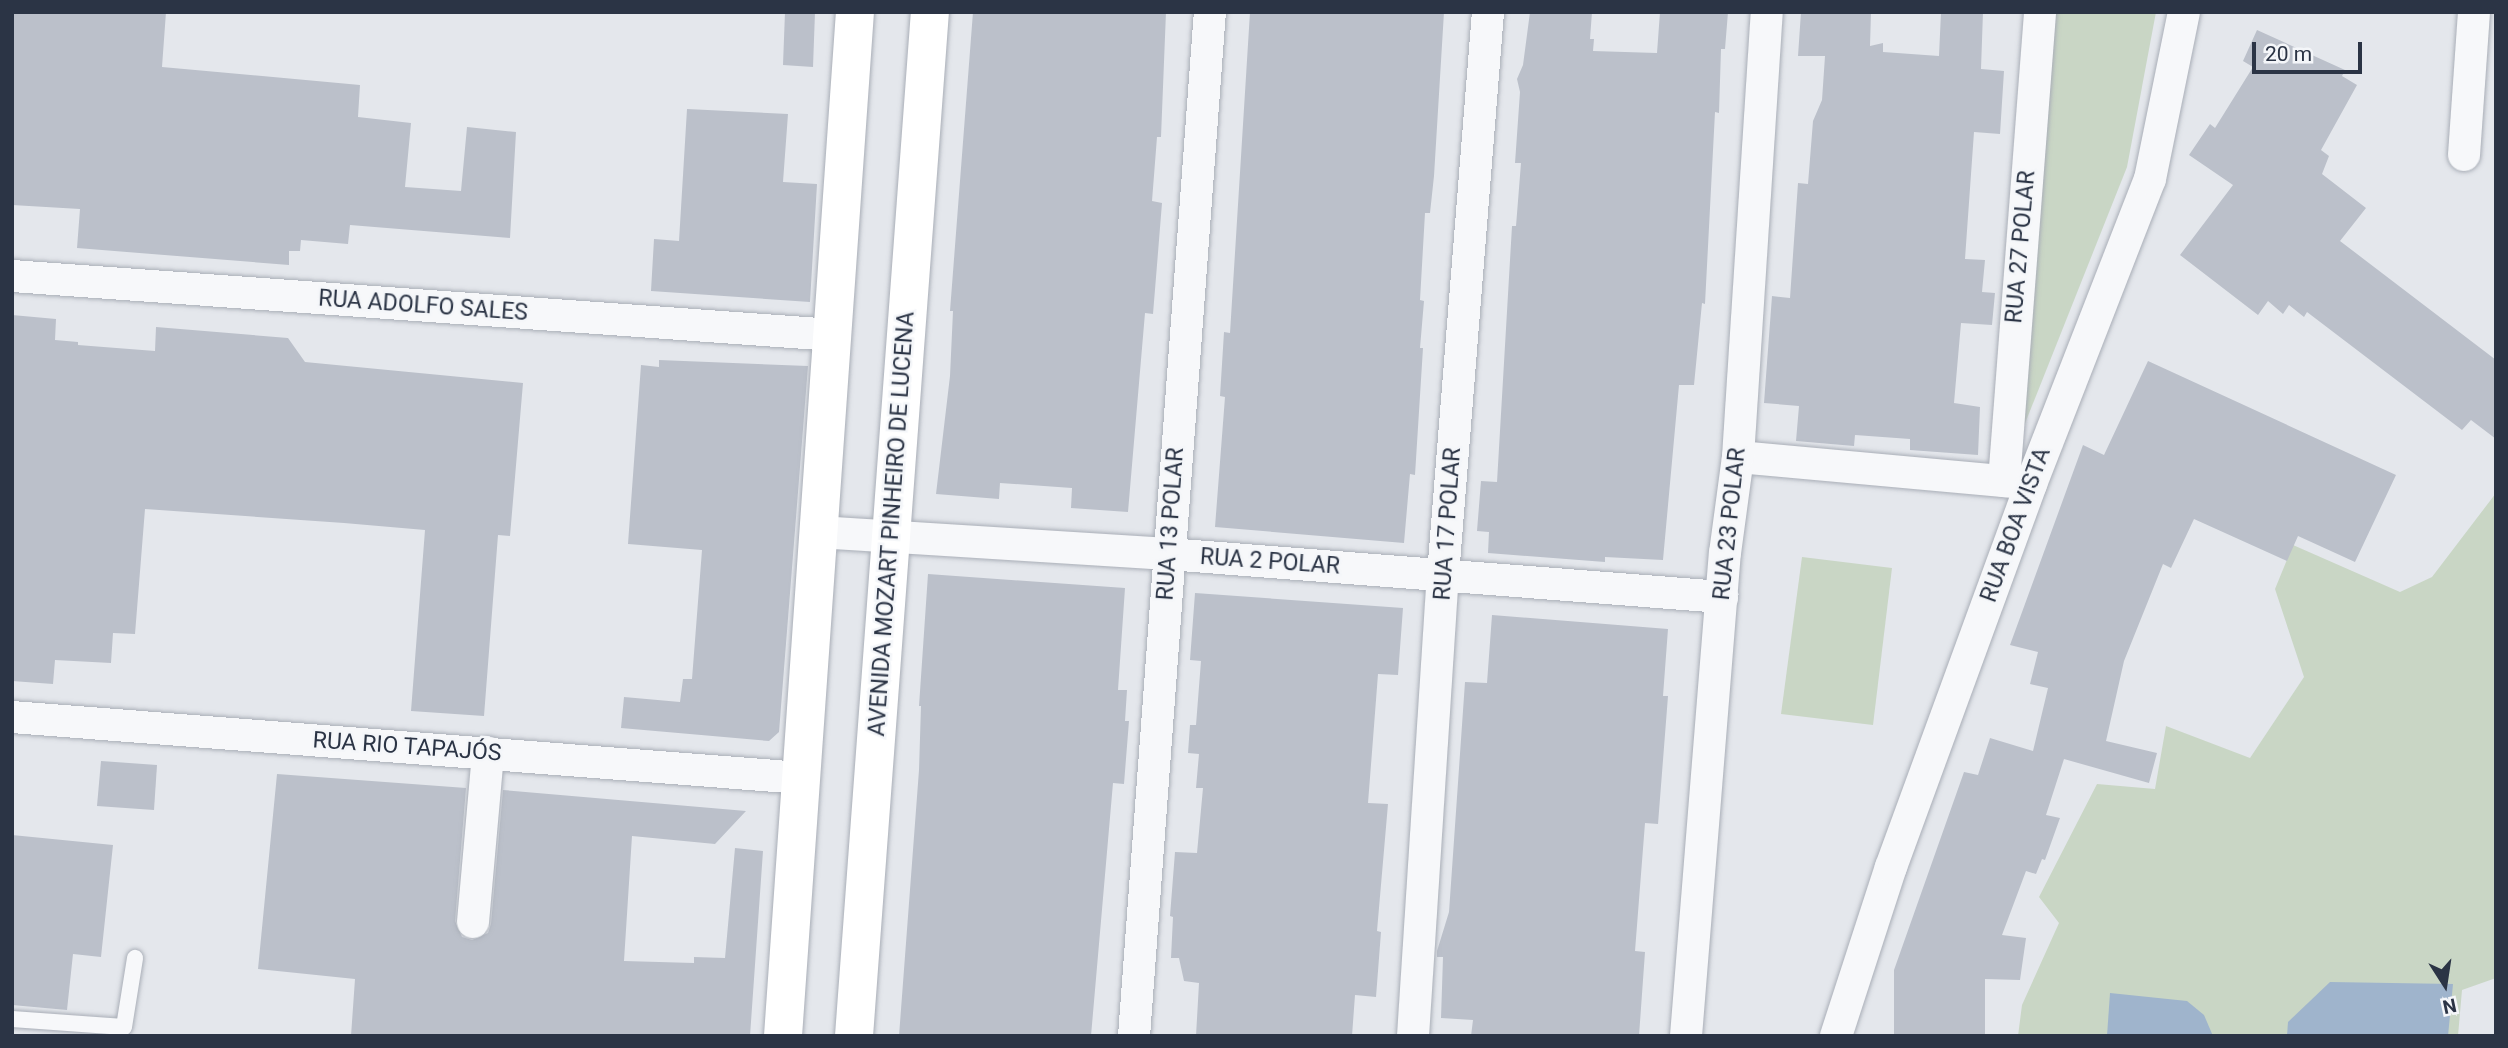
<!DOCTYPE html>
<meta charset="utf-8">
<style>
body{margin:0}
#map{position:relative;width:2508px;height:1048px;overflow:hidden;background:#e4e7ec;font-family:Roboto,sans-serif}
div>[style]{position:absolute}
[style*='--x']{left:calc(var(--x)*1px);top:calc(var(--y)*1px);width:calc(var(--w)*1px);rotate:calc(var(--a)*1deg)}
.green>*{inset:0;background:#c9d6c5}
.water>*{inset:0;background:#9fb4cc}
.building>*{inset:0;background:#bbc0ca}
.roads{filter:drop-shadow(0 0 2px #a9aeb7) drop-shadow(0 0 2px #a9aeb7)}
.lane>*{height:16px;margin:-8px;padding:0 8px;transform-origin:8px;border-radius:8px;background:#f7f8fa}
.street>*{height:32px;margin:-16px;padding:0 16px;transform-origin:16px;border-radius:16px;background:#f7f8fa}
.secondary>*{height:38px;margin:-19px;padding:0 19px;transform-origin:19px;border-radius:19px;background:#fff}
span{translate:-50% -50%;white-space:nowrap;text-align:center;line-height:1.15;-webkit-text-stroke:5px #f4f6f9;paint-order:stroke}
.street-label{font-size:23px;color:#2b3445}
.frame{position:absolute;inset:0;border:14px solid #2b3445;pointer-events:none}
.north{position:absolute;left:2410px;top:950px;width:70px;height:70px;-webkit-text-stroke:5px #f4f6f9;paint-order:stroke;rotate:168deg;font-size:19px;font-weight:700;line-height:28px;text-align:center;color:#2b3445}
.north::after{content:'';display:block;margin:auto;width:24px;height:32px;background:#2b3445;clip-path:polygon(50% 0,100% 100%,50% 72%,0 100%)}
.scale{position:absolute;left:2252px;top:42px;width:110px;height:32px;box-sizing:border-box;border:4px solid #2b3445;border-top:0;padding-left:9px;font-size:21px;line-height:24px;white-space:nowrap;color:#2b3445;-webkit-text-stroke:5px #f4f6f9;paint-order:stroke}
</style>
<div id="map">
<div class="green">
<div style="clip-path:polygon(2053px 12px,2156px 12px,2127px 167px,2024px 426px)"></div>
<div style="clip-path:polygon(2496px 493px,2496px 978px,2462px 990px,2458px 1036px,2018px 1036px,2022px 1005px,2059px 923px,2039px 897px,2097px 784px,2155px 789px,2166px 726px,2250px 758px,2304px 677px,2275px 589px,2293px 545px,2400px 592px,2432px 577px)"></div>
<div style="clip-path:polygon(1802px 557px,1892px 568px,1873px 725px,1781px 714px)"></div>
</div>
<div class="water">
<div style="clip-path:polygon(2330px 982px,2453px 984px,2448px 1036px,2287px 1036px,2288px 1022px)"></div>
<div style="clip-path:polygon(2110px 993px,2187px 1001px,2204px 1015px,2213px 1036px,2107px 1036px)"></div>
</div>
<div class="building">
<div style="clip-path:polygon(12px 12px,166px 12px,162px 67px,360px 85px,358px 117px,411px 123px,405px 187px,461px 191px,467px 127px,516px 132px,510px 238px,350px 225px,348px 244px,301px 240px,300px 251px,289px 251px,289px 265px,77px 248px,80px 209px,12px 205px)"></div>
<div style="clip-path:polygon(785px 12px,815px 12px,813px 67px,783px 65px)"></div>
<div style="clip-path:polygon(973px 12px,1166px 12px,1161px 137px,1157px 137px,1152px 201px,1162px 203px,1157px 265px,1153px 314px,1145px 313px,1128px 512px,1071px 508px,1072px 488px,1000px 483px,999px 499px,936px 494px,950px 376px,953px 311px,950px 311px)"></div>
<div style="clip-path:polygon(1250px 12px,1444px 12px,1434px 176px,1430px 213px,1425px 213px,1420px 300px,1424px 301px,1420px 348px,1423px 348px,1415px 475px,1410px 474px,1404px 543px,1215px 527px,1225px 397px,1220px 396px,1224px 332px,1230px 333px)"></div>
<div style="clip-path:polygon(1530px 12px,1592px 12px,1590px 39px,1594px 39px,1593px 51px,1657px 53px,1660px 12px,1728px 12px,1725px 49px,1721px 49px,1719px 113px,1715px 112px,1705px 304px,1702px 303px,1694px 385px,1679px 385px,1663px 560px,1605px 557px,1605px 562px,1488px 553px,1489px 532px,1477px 531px,1481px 481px,1497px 482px,1512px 226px,1516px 226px,1521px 163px,1515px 163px,1520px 92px,1517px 79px,1523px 65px)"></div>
<div style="clip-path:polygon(1801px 12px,1871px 12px,1870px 46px,1883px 43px,1883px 52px,1939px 56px,1941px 12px,1983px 12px,1981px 69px,2004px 71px,2000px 134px,1974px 132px,1965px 259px,1985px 260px,1982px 292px,1995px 293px,1992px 325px,1961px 323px,1954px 403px,1980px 407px,1978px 455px,1910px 450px,1910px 439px,1855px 435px,1854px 446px,1796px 441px,1799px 406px,1764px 403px,1772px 296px,1790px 298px,1798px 183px,1808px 184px,1813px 121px,1822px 100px,1825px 56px,1798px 56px)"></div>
<div style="clip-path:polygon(2257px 30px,2345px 70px,2342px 76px,2357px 85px,2321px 150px,2329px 156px,2322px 174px,2366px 208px,2340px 241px,2496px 360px,2496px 439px,2471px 420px,2462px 430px,2307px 312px,2304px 317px,2289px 305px,2283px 314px,2268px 301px,2258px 315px,2180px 255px,2233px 185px,2189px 155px,2210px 124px,2215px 128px,2253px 67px,2243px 61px)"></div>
<div style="clip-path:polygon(687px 109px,788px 114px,783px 182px,817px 184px,810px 302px,651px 291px,654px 239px,679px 241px)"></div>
<div style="clip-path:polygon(12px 315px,56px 319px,55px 340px,78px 342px,78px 345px,155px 351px,156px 327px,288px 338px,305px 362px,523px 383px,510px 536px,498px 535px,484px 716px,411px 711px,425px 530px,344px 523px,145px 509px,135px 634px,113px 633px,111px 663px,55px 660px,53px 684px,12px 681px)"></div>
<div style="clip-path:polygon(659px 360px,808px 366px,779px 732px,769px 741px,621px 728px,624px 697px,680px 702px,683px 679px,692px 679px,702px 550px,628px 544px,641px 365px,659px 367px)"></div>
<div style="clip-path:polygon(2148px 361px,2396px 475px,2355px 562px,2298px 536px,2287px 561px,2194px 519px,2171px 568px,2163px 564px,2124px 661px,2106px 741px,2157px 753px,2149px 783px,2064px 759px,2046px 815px,2060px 818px,2045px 860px,2042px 859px,2036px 874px,2026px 871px,2002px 935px,2026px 938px,2020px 980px,1985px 979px,1985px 1036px,1894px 1036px,1894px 970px,1964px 772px,1978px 775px,1990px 738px,2033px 751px,2048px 688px,2030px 684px,2038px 652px,2010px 645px,2083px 445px,2104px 455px)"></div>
<div style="clip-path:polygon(928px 574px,1125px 588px,1118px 690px,1127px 690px,1125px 721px,1129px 721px,1124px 784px,1113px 783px,1091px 1036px,899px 1036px,919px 770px,921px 706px,919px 706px)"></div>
<div style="clip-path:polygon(1195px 593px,1403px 608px,1398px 675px,1378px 674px,1373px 739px,1368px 803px,1388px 804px,1377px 931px,1381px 932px,1376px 997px,1355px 995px,1352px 1036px,1196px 1036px,1199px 983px,1184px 981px,1179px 958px,1171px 958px,1173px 917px,1170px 916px,1175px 852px,1197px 853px,1203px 788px,1196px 788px,1199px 754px,1188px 753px,1190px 725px,1196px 725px,1201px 661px,1190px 660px)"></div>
<div style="clip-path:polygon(1492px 615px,1668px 629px,1663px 696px,1668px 696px,1658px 824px,1645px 823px,1635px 951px,1645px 952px,1639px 1036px,1471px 1036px,1473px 1020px,1441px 1018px,1443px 957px,1437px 957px,1437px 951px,1449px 912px,1465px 682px,1487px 683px)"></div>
<div style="clip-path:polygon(101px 761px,157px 765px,154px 810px,97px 806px)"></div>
<div style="clip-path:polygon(277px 774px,466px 788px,455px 921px,462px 937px,472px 940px,488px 933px,491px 924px,503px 790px,746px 811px,715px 844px,632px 836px,624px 961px,694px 963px,694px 957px,725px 958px,735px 848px,763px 851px,750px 1036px,351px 1036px,355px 979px,258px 969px)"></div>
<div style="clip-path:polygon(12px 835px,113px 845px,101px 957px,73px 954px,67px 1010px,12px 1005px)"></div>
</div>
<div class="roads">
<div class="lane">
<div style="--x:12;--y:1019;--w:112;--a:4.1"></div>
<div style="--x:124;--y:1027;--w:70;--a:-80.9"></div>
</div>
<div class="street">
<div style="--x:2464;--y:155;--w:143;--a:-86"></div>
<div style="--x:12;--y:276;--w:823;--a:4.11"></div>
<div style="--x:1738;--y:457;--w:289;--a:5.2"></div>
<div style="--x:2004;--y:481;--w:470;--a:-85.6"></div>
<div style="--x:818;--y:532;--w:351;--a:3.6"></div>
<div style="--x:1168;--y:554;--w:556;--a:4.44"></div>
<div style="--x:12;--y:717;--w:791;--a:4.42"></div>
<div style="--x:473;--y:922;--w:170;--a:-84.9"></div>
<div style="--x:1134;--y:1036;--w:1027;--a:-85.76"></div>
<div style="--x:1413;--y:1036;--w:462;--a:-86.3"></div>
<div style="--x:1443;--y:575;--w:565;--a:-85.43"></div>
<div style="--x:1686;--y:1036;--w:485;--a:-85.4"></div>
<div style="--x:1725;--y:553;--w:97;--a:-82.3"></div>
<div style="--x:1738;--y:457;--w:446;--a:-86.3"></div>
<div style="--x:1836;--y:1036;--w:178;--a:-72"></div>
<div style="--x:1891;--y:867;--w:408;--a:-69.9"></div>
<div style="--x:2031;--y:484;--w:327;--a:-68.7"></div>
<div style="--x:2150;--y:179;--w:170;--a:-78.5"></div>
</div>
<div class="secondary">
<div style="--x:783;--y:1036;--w:1027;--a:-85.98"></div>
<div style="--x:854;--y:1036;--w:1027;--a:-85.76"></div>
</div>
</div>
<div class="street-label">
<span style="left:2021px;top:247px;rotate:-85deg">RUA 27 POLAR</span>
<span style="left:423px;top:306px;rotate:4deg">RUA ADOLFO SALES</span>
<span style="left:892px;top:524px;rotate:-86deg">AVENIDA MOZART PINHEIRO DE LUCENA</span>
<span style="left:1171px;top:524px;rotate:-86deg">RUA 13 POLAR</span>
<span style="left:1448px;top:524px;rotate:-86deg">RUA 17 POLAR</span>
<span style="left:1730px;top:524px;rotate:-84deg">RUA 23 POLAR</span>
<span style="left:2016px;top:525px;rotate:-70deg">RUA BOA VISTA</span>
<span style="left:1270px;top:562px;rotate:4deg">RUA 2 POLAR</span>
<span style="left:407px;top:747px;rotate:4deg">RUA RIO TAPAJÓS</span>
</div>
<div class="frame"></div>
<div class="north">N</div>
<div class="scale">20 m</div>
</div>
